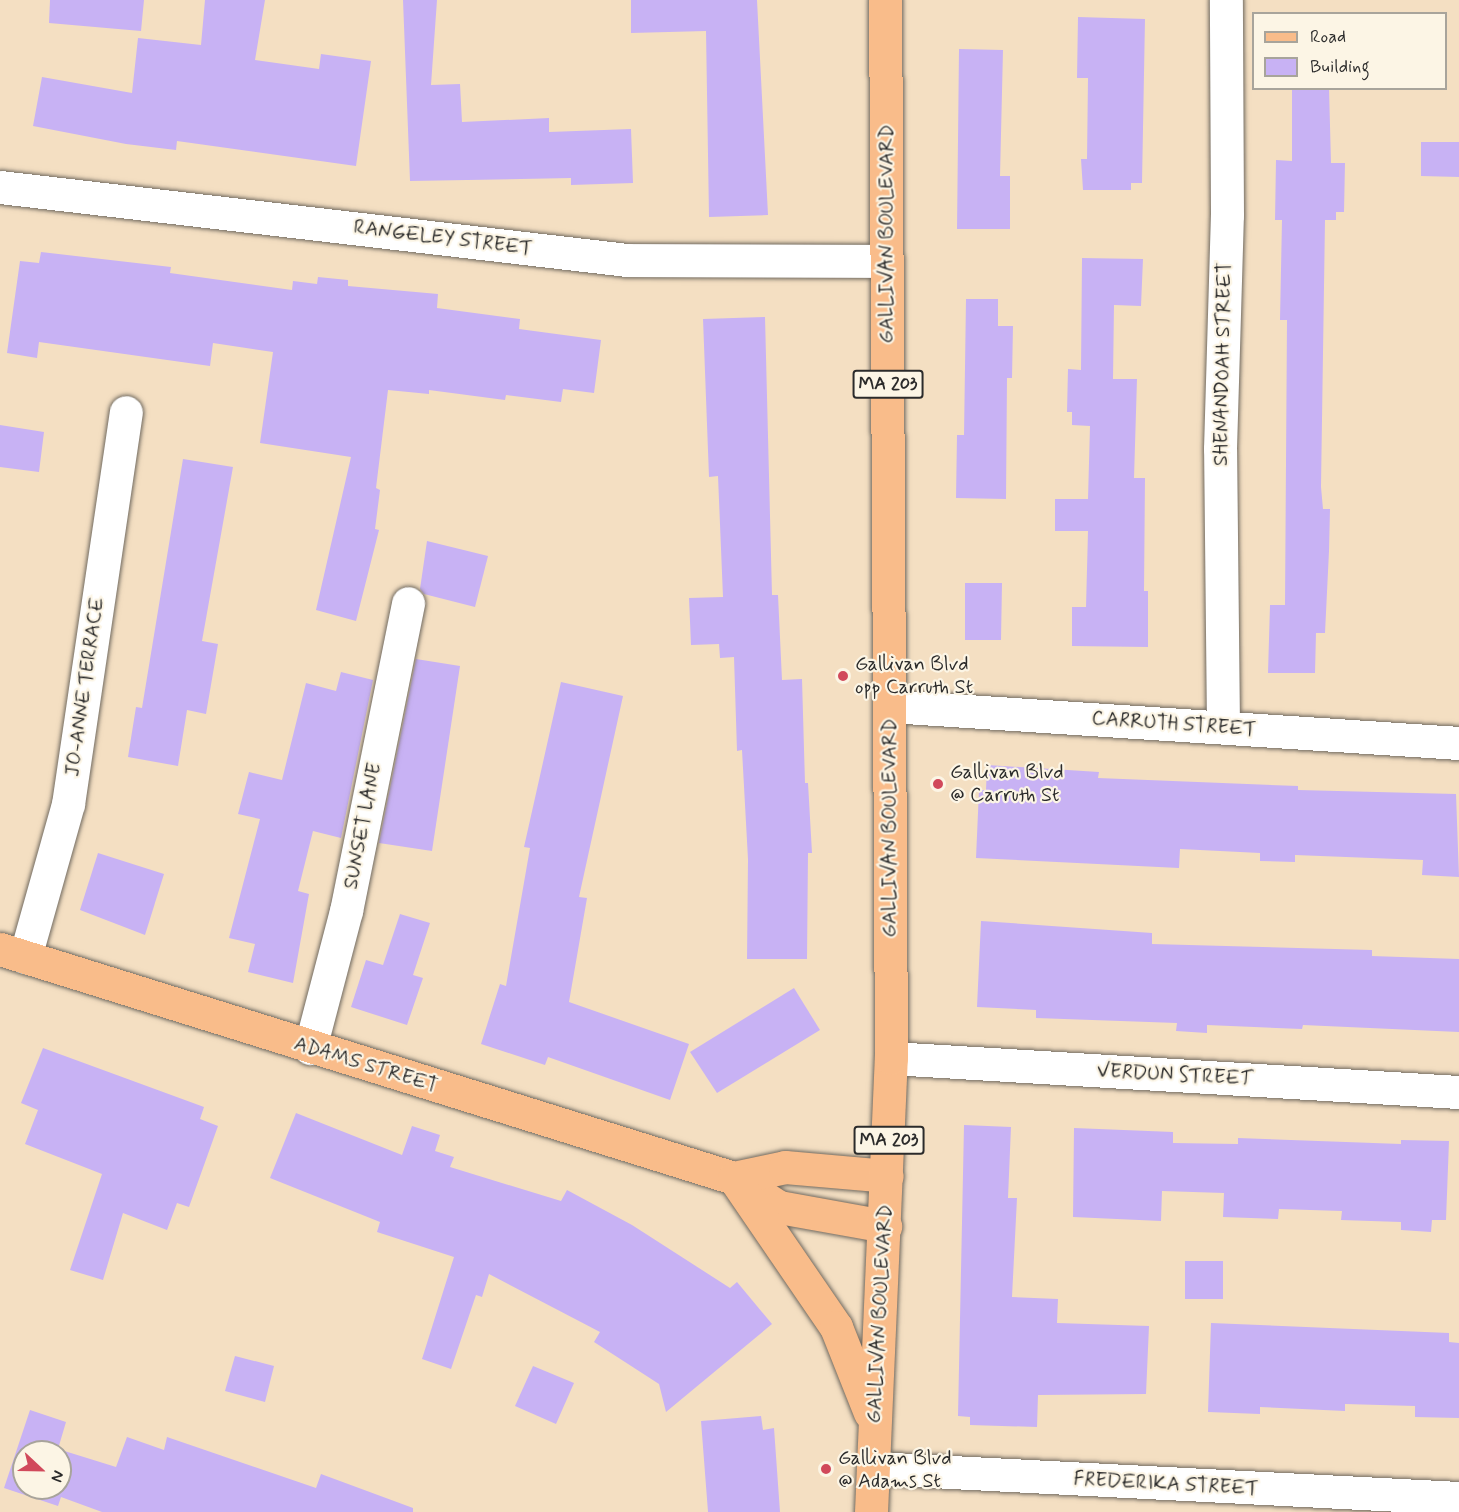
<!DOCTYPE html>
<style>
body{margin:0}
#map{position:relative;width:1459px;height:1512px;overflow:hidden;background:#f4dfc2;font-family:Mynerve,sans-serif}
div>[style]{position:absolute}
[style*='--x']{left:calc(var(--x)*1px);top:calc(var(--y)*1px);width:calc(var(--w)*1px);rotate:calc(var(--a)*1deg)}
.building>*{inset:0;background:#c8b2f4}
.roads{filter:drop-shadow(0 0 2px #716a60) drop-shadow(0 0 2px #716a60)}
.minor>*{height:33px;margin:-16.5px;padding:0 16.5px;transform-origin:16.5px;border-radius:16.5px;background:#fff}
.major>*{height:33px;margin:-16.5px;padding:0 16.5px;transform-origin:16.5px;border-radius:16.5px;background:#f9bc8a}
.highway>*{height:33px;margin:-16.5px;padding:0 16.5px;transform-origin:16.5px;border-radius:16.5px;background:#f9bc8a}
.dots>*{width:16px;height:16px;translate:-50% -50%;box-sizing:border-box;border:3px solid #fcf5e5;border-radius:50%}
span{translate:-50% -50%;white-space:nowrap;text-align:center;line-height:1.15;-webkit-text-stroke:4.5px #fcf5e5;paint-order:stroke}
.shield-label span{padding:2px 4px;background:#fcf5e5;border:2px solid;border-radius:4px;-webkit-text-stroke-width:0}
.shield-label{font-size:18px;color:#2b2b2b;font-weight:700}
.street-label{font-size:20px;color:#2b2b2b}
.poi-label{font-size:20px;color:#2b2b2b}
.left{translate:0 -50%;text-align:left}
.legend{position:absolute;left:1252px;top:12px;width:195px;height:78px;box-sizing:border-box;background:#fcf5e5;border:2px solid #a8a49b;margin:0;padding:8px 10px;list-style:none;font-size:18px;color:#2b2b2b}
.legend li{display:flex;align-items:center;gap:12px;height:30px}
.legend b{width:30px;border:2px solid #a8a49b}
.north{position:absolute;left:12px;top:1440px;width:60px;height:60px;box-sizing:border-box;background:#fcf5e5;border:2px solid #a8a49b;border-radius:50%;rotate:112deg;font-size:16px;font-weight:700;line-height:24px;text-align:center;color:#2b2b2b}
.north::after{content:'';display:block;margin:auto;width:21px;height:27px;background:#d1495b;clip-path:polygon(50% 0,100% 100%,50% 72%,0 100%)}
</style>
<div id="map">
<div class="building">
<div style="clip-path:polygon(50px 0,144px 0,141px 31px,49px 23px)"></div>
<div style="clip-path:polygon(205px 0,265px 0,255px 60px,319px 69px,321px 54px,371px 61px,356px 166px,177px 141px,176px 150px,126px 144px,33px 126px,42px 77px,132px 93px,138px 38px,201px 45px)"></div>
<div style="clip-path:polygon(403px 0,437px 0,431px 85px,460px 84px,462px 122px,549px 118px,549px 132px,631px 129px,633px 183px,571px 185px,571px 178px,410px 181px)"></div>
<div style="clip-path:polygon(631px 0,757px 0,768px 215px,709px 217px,706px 31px,631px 33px)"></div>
<div style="clip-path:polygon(1078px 17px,1145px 19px,1142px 183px,1131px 183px,1131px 190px,1083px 190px,1081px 159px,1087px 159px,1088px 78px,1077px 78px)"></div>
<div style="clip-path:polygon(959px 49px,1003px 50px,1000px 176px,1010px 176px,1010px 229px,957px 229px)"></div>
<div style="clip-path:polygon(1292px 88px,1329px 88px,1331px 163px,1345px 163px,1344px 212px,1336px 212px,1336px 220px,1325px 220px,1321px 487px,1323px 509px,1330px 509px,1329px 551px,1325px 633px,1316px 633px,1315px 673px,1268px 673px,1270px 605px,1285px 605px,1287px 320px,1280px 320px,1282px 220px,1275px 220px,1276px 160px,1292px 161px)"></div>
<div style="clip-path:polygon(1421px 142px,1459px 142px,1459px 177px,1421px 176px)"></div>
<div style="clip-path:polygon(41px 252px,171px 267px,170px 273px,292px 290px,293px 281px,317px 284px,318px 277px,348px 280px,348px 286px,438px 294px,437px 308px,520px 319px,519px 329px,601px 340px,594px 393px,563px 389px,561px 402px,506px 395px,505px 400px,429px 390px,429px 394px,388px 390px,376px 488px,380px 490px,375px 529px,379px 530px,356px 621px,316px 610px,351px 457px,260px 443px,273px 352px,213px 343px,210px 366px,39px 342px,37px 358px,7px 353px,20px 261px,39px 263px)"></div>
<div style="clip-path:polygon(1082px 258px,1143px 259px,1141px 306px,1114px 305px,1113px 379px,1137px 379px,1134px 478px,1145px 478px,1144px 591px,1148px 591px,1148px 647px,1072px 646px,1072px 607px,1086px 607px,1088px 531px,1055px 531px,1055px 499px,1088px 499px,1090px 426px,1072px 425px,1072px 412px,1067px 412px,1068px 369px,1081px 370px)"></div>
<div style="clip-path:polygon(966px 299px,998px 299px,998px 326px,1013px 326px,1012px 378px,1007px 378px,1006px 499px,956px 498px,957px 435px,964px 435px)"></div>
<div style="clip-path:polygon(765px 317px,772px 595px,778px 595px,782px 680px,802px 679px,805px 783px,808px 783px,812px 853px,808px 853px,807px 959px,747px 959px,748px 859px,742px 750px,737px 751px,734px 657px,720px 658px,719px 644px,691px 645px,689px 598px,723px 597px,718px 476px,709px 477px,703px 319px)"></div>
<div style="clip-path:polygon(0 425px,44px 432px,39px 472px,0 467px)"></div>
<div style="clip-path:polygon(183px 459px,233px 467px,202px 641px,218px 644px,206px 714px,187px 710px,178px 766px,128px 757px,136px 707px,142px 708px)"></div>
<div style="clip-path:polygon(427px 541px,488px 556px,475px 607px,424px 594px,420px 589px)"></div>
<div style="clip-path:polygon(965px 583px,1002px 583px,1001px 640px,965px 640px)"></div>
<div style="clip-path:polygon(416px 659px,460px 666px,432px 851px,379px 843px)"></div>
<div style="clip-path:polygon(341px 672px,373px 680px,341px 838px,313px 831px,298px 891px,309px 894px,293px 983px,248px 972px,255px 944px,229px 938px,260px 819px,238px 814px,249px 772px,282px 780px,306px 683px,336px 691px)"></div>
<div style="clip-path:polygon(561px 682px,623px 696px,579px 897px,587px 898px,569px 1002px,689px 1044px,670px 1100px,548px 1057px,545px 1065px,481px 1044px,500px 984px,506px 986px,530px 848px,524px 847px)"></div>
<div style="clip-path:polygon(987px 765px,1099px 772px,1098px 778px,1298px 786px,1298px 790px,1456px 794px,1459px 877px,1422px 875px,1423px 860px,1295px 855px,1295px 862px,1260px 861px,1260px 853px,1180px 849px,1179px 868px,976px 858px,979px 790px,986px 790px)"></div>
<div style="clip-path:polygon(98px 853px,164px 874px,145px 935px,80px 910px)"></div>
<div style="clip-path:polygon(400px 914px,430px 923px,413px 975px,423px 978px,407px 1025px,351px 1007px,366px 960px,383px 965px)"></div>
<div style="clip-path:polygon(981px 921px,1152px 933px,1152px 944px,1372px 950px,1372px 956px,1459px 959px,1459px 1032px,1303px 1025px,1302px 1029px,1207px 1025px,1207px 1033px,1176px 1031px,1177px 1023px,1036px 1018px,1036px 1010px,977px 1007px)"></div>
<div style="clip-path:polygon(794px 988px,820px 1030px,717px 1093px,690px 1052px)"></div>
<div style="clip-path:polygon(43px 1048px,204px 1107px,200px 1119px,218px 1126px,189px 1207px,177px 1203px,167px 1230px,123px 1213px,103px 1280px,70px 1270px,102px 1174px,25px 1144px,38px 1110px,21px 1103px)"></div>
<div style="clip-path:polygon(296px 1113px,402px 1155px,412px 1126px,440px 1135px,435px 1151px,454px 1157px,450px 1167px,561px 1201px,567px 1190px,632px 1225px,730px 1288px,737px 1282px,772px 1324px,666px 1412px,659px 1384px,594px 1342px,600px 1332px,489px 1274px,482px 1297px,476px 1295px,451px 1369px,422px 1359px,454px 1257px,377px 1232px,380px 1222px,270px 1178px)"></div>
<div style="clip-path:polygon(964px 1125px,1011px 1127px,1008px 1198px,1017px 1198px,1012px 1297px,1058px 1299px,1057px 1323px,1149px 1326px,1146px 1394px,1038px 1395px,1037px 1427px,970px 1425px,970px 1417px,958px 1416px)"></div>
<div style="clip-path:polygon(1074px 1128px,1173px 1132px,1173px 1143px,1238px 1144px,1238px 1138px,1401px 1144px,1401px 1140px,1449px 1141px,1446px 1220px,1432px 1220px,1431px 1232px,1401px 1230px,1401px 1222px,1341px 1220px,1342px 1211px,1279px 1209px,1278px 1219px,1223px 1217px,1224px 1193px,1162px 1191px,1161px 1221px,1073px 1217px)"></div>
<div style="clip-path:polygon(1185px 1261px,1223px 1261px,1223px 1299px,1185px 1299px)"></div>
<div style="clip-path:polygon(1211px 1323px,1449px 1333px,1449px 1342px,1459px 1343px,1459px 1418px,1415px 1417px,1415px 1406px,1345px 1404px,1345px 1411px,1260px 1407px,1260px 1414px,1208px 1412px)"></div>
<div style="clip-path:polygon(235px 1356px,274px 1366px,265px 1402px,225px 1391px)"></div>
<div style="clip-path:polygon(533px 1366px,574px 1383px,556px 1424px,515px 1406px)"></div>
<div style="clip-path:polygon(evenodd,30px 1410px,66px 1422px,58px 1449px,116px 1467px,127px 1437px,164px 1450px,167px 1437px,316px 1488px,321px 1474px,413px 1508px,413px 1512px,102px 1512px,61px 1497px,58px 1506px,4px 1488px,30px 1410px,24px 1452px,60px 1452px,60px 1488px,24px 1488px,24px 1452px)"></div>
<div style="clip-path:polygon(761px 1416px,763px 1430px,774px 1428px,780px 1512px,708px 1512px,701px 1421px)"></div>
</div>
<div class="roads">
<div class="minor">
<div style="--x:0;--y:187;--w:631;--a:6.64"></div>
<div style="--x:627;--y:260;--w:260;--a:0.2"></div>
<div style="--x:890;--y:706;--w:570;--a:3.72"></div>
<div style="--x:1223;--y:727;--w:278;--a:-90.6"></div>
<div style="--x:1220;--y:449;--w:234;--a:-88.3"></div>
<div style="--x:1227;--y:215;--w:215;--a:-90.3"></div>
<div style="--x:25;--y:957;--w:159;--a:-74.3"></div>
<div style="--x:68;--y:804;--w:396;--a:-81.6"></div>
<div style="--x:310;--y:1048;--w:142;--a:-75.3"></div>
<div style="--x:346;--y:911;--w:314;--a:-78.6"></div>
<div style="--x:891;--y:1058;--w:569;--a:3.43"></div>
<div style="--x:873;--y:1468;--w:587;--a:2.93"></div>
</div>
<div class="major">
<div style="--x:0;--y:949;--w:769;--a:17.33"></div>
<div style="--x:734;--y:1178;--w:54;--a:32.8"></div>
<div style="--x:779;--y:1207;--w:108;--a:10.2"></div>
<div style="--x:734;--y:1178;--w:52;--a:-12.2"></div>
<div style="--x:785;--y:1167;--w:102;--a:5"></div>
</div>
<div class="highway">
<div style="--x:734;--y:1178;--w:181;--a:55.6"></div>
<div style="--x:836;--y:1327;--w:92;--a:68.4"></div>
<div style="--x:871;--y:1512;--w:454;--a:-87.5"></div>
<div style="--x:891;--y:1058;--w:1058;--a:-90.32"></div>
</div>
</div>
<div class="dots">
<div style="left:843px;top:676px;background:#d1495b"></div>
<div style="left:938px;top:784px;background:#d1495b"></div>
<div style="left:826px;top:1469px;background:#d1495b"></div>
</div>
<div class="shield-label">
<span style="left:888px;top:384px">MA 203</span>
<span style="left:889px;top:1140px">MA 203</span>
</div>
<div class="street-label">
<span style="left:887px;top:234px;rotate:-90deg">GALLIVAN BOULEVARD</span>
<span style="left:443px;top:238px;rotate:7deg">RANGELEY STREET</span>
<span style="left:1223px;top:364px;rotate:-89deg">SHENANDOAH STREET</span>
<span style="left:85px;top:687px;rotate:-82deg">JO-ANNE TERRACE</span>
<span style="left:1174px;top:724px;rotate:4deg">CARRUTH STREET</span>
<span style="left:363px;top:826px;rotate:-79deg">SUNSET LANE</span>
<span style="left:890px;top:828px;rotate:-90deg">GALLIVAN BOULEVARD</span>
<span style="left:366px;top:1065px;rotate:17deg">ADAMS STREET</span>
<span style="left:1175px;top:1075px;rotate:3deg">VERDUN STREET</span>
<span style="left:880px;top:1314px;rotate:-87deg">GALLIVAN BOULEVARD</span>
<span style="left:1166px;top:1484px;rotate:3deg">FREDERIKA STREET</span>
</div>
<div class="poi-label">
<span class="left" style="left:855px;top:676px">Gallivan Blvd<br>opp Carruth St</span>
<span class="left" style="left:950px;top:784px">Gallivan Blvd<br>@ Carruth St</span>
<span class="left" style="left:838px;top:1470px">Gallivan Blvd<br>@ Adams St</span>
</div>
<ul class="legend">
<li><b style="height:8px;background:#f9bc8a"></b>Road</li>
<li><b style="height:16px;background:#c8b2f4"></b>Building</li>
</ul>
<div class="north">N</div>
</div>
